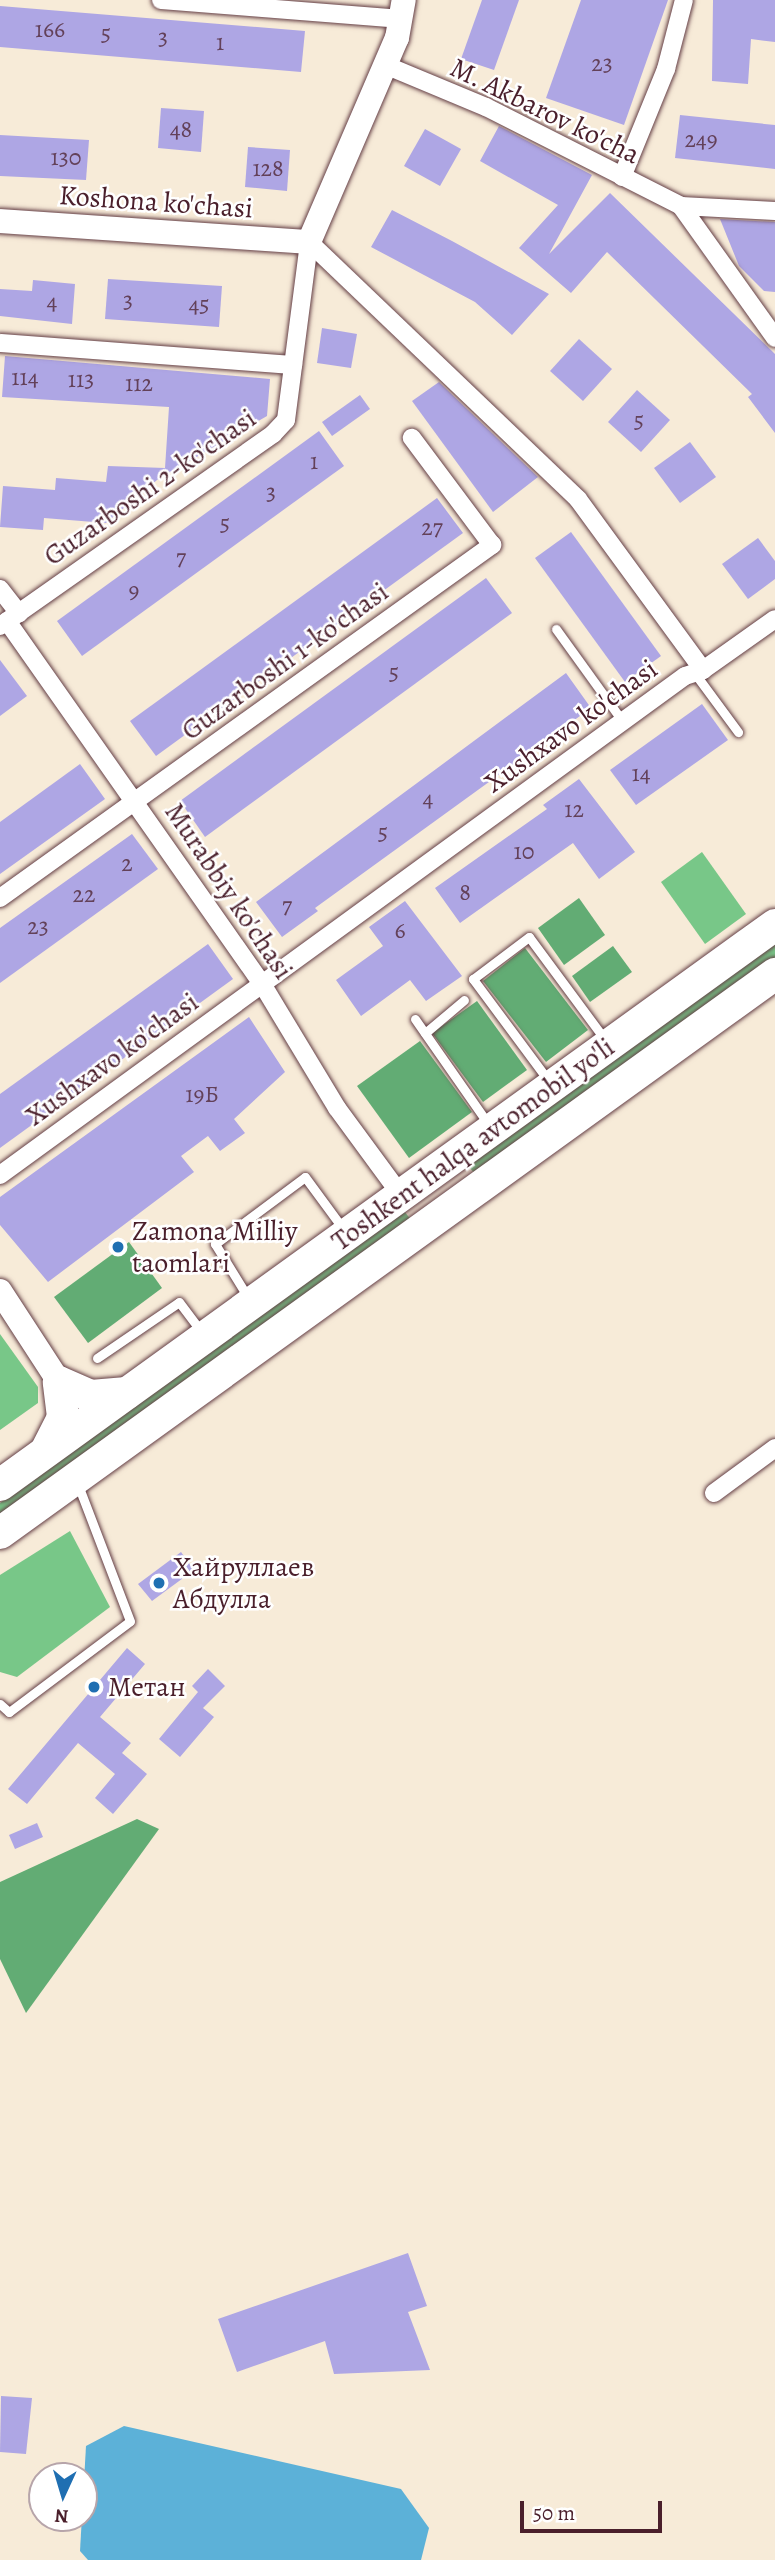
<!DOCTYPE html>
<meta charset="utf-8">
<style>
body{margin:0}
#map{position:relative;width:775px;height:2560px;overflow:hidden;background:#f7ebd8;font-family:Alegreya,serif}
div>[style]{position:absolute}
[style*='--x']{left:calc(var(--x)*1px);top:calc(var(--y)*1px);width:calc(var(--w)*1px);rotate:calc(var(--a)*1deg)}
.green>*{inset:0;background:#78c788}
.forest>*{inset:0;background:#62ac74}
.water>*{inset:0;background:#5cb1d8}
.building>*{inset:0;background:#aea6e4}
.roads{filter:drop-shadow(0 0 2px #643e45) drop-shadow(0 0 2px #643e45)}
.lane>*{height:9px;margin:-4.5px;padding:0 4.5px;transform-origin:4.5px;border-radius:4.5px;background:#fff}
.street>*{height:18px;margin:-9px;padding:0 9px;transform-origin:9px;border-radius:9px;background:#fff}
.secondary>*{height:24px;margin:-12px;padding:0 12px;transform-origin:12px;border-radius:12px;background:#fff}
.highway>*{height:32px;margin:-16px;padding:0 16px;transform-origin:16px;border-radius:16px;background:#fff}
.dots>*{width:19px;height:19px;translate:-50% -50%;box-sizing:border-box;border:4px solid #fff;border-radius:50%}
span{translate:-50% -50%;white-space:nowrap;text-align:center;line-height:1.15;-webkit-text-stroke:5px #fff;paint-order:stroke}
.number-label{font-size:24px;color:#634159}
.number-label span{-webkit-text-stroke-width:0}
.street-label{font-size:28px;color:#4a1f2b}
.poi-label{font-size:28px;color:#4a1f2b}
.left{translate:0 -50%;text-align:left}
.north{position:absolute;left:28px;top:2462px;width:70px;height:70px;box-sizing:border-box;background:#fff;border:2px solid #b7a5aa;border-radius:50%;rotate:184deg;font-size:19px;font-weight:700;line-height:28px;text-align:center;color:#4a1f2b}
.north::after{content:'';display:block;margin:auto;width:24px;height:32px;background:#1f6fb2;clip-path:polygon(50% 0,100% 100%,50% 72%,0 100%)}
.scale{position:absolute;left:520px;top:2501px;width:142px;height:32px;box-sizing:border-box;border:4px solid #4a1f2b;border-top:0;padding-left:9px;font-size:21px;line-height:24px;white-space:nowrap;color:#4a1f2b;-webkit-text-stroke:5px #fff;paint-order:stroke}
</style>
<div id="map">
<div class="green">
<div style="clip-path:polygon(702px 852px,746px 914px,705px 944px,661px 882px)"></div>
<div style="clip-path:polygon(775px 944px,775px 958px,474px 1173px,467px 1164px)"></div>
<div style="clip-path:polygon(404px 1211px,412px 1221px,0 1518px,0 1503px)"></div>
<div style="clip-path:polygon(0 1334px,38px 1387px,38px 1403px,0 1430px)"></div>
<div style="clip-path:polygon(70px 1531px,110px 1607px,17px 1677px,0 1672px,0 1575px)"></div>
</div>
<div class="forest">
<div style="clip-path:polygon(579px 898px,605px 935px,564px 965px,538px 928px)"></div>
<div style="clip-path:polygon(613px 946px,632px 972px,590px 1002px,572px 976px)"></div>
<div style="clip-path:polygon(525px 948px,588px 1030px,546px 1062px,483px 981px)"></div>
<div style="clip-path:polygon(477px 1001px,527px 1070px,483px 1102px,432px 1033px)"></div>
<div style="clip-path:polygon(420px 1041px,472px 1112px,409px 1158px,357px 1086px)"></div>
<div style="clip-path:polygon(129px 1242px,162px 1288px,88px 1343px,54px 1297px)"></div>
<div style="clip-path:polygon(137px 1819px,159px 1829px,26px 2013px,0 1959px,0 1882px)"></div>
</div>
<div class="water">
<div style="clip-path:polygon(124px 2426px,401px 2489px,429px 2528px,421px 2560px,88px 2560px,80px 2551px,86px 2446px)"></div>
</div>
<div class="building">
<div style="clip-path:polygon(482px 0,519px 0,494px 70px,461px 59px)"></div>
<div style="clip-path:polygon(581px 0,668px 0,624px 125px,546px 98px)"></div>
<div style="clip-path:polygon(713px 0,775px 0,775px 42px,751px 39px,748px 84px,712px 81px)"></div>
<div style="clip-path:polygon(0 6px,305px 31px,301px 72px,0 47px)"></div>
<div style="clip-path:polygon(161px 108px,204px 111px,201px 152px,158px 148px)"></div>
<div style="clip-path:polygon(680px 115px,775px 125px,775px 169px,675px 158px)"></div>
<div style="clip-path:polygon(499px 126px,592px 175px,549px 254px,610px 193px,775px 354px,775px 433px,748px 397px,752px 394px,607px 252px,571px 293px,519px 248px,558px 205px,480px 161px)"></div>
<div style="clip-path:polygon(425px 129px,461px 149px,440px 186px,404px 166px)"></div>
<div style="clip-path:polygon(0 135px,89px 140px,86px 180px,0 176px)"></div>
<div style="clip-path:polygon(248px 147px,290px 150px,287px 191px,245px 187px)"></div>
<div style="clip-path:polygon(392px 210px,452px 241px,549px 294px,512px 335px,475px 302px,371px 247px)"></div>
<div style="clip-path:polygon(720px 219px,775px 222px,775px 292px,764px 291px,739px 266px)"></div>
<div style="clip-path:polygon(108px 279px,222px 286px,219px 327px,105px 319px)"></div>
<div style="clip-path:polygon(33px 280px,75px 284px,72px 324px,0 316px,0 289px,32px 291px)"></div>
<div style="clip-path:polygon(322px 328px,357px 334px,351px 368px,317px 363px)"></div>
<div style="clip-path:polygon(579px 339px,612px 369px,583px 401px,550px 371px)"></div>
<div style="clip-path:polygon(5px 356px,270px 379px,267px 416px,157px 480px,106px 523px,44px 518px,43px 530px,0 527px,3px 486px,55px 490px,56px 478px,106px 482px,108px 466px,165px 468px,169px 407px,2px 397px)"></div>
<div style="clip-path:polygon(439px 382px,538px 477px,493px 512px,412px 401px)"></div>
<div style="clip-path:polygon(637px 390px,670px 420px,641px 452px,608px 422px)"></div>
<div style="clip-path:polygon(360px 395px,370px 409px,332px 436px,322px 422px)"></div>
<div style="clip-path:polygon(319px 431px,344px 466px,82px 656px,57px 621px)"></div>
<div style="clip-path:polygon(690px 442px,716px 477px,680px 503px,654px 468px)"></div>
<div style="clip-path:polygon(437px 498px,463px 533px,156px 756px,130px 721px)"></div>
<div style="clip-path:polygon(571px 532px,661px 656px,625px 682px,535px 558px)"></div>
<div style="clip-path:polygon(758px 538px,775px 561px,775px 579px,748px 599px,722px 564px)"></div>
<div style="clip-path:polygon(486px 578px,512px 613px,205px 837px,180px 801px)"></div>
<div style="clip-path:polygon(0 660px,27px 696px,0 716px)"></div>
<div style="clip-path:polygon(566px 673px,591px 708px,315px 908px,318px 911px,282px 937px,256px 902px)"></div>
<div style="clip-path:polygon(702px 704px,728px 740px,636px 805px,610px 770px)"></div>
<div style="clip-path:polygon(80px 764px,105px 799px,0 874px,0 822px)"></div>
<div style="clip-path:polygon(579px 779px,635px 852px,599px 879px,573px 843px,460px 923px,435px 888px,547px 809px,543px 805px)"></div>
<div style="clip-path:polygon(132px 834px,158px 869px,0 983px,0 928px)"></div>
<div style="clip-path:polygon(405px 901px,462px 976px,426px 1001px,410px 980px,361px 1016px,336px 980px,383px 946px,369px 927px)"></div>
<div style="clip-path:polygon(208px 944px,233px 979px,0 1148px,0 1094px)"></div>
<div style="clip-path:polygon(249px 1017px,285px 1072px,234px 1119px,245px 1133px,220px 1151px,208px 1136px,181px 1156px,194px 1172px,48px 1282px,0 1225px,0 1197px)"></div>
<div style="clip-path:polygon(181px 1552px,194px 1570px,152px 1601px,138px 1584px)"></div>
<div style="clip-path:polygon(127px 1648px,145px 1664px,100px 1717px,131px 1743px,122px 1753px,147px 1774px,113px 1814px,95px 1798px,115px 1774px,78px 1743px,27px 1804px,8px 1789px)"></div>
<div style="clip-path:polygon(208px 1669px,225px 1686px,203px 1708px,214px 1717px,180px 1757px,159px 1739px,198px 1692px,192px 1686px)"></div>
<div style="clip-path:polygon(37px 1823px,43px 1837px,15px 1849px,9px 1835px)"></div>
<div style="clip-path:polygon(408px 2253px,427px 2306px,408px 2312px,430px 2370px,334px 2374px,325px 2341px,237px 2372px,218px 2319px)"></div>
<div style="clip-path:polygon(1px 2396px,32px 2398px,26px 2454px,0 2452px)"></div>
</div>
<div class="roads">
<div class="lane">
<div style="--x:556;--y:629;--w:115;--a:54.2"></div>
<div style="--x:696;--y:675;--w:71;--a:53.6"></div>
<div style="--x:415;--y:1019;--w:129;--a:55.1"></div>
<div style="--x:425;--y:1033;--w:51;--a:-40.2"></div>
<div style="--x:548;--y:1080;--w:126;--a:-126.6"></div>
<div style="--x:473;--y:979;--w:70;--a:-36.9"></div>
<div style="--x:529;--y:937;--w:129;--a:53.5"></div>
<div style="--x:249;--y:1299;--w:65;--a:-121.7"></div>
<div style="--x:215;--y:1244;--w:112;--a:-36.7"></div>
<div style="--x:305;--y:1177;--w:66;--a:53.7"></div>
<div style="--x:97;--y:1358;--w:99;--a:-34.3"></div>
<div style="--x:179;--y:1302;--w:39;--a:53"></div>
<div style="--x:0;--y:1704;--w:12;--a:42"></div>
<div style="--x:9;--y:1712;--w:151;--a:-36.9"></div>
<div style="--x:130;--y:1621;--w:146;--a:-110.9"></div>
</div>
<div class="street">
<div style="--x:161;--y:0;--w:242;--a:4.5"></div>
<div style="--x:385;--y:65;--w:109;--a:22.6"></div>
<div style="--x:486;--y:107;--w:219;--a:26.9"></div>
<div style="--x:681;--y:206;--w:94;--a:3"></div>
<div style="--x:622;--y:177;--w:117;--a:-67.8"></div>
<div style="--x:666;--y:69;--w:71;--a:-75.4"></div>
<div style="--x:681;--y:206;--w:162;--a:54.5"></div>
<div style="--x:0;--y:343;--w:294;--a:4.3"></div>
<div style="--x:0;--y:589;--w:31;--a:52"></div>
<div style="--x:7;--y:621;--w:441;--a:54.9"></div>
<div style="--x:261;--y:982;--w:147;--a:58.9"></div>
<div style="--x:337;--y:1108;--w:108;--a:53.7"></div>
<div style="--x:0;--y:626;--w:334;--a:-35.1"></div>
<div style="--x:273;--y:434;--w:19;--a:-47"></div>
<div style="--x:286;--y:420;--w:179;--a:-82.6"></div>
<div style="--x:703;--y:670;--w:88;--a:-35.3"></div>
<div style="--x:0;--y:898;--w:606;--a:-35.66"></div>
<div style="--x:492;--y:545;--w:134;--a:-126.8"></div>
<div style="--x:0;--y:1175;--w:847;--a:-36.07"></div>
<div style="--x:685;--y:676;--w:19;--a:-18"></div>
<div style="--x:703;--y:670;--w:212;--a:-126.2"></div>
<div style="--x:578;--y:499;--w:372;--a:-136.3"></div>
<div style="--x:714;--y:1493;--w:76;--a:-36.4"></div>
</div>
<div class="secondary">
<div style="--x:0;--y:221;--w:310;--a:3.9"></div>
<div style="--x:309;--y:242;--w:222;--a:-66.7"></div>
<div style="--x:397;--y:38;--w:39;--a:-80"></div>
<div style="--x:0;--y:1291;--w:108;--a:57"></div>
</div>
<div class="highway">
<div style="--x:46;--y:1451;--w:38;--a:-63"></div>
<div style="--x:63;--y:1417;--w:35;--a:-97"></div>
<div style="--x:59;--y:1382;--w:35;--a:24"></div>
<div style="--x:91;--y:1396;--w:36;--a:-5"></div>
<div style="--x:0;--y:1485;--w:956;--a:-35.85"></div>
<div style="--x:0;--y:1533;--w:956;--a:-35.8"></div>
</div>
</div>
<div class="dots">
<div style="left:118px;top:1247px;background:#1f6fb2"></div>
<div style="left:159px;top:1583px;background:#1f6fb2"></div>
<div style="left:94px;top:1687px;background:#1f6fb2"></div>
</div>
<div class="number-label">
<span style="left:50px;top:30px">166</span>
<span style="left:106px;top:34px">5</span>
<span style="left:163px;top:38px">3</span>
<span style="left:220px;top:43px">1</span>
<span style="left:602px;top:64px">23</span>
<span style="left:181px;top:130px">48</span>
<span style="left:701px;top:140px">249</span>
<span style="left:66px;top:158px">130</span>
<span style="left:268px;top:169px">128</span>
<span style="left:128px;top:301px">3</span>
<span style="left:52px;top:302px">4</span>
<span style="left:199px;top:305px">45</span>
<span style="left:25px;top:378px">114</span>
<span style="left:81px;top:380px">113</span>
<span style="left:139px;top:384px">112</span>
<span style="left:639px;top:421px">5</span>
<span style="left:314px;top:462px">1</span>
<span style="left:271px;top:493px">3</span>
<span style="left:225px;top:524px">5</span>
<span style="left:432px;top:528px">27</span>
<span style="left:181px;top:558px">7</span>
<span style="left:134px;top:591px">9</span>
<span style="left:394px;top:673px">5</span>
<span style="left:641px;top:774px">14</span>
<span style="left:428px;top:799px">4</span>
<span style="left:574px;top:810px">12</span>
<span style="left:383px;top:833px">5</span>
<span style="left:524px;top:852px">10</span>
<span style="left:127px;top:864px">2</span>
<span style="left:465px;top:893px">8</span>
<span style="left:84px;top:895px">22</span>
<span style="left:287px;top:906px">7</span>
<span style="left:38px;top:927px">23</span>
<span style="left:400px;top:931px">6</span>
<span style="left:202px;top:1095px">19Б</span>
</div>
<div class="street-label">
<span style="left:545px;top:111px;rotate:26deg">M. Akbarov ko'cha</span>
<span style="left:156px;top:202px;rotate:4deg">Koshona ko'chasi</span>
<span style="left:150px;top:487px;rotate:-35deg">Guzarboshi 2-ko'chasi</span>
<span style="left:285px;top:661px;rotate:-36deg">Guzarboshi 1-ko'chasi</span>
<span style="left:571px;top:726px;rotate:-36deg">Xushxavo ko'chasi</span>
<span style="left:229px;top:891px;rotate:56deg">Murabbiy ko'chasi</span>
<span style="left:112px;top:1059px;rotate:-36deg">Xushxavo ko'chasi</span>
<span style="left:473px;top:1144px;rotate:-36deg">Toshkent halqa avtomobil yo'li</span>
</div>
<div class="poi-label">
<span class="left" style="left:132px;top:1247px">Zamona Milliy<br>taomlari</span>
<span class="left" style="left:173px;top:1583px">Хайруллаев<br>Абдулла</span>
<span class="left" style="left:108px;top:1687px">Метан</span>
</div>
<div class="north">N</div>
<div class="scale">50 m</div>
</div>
